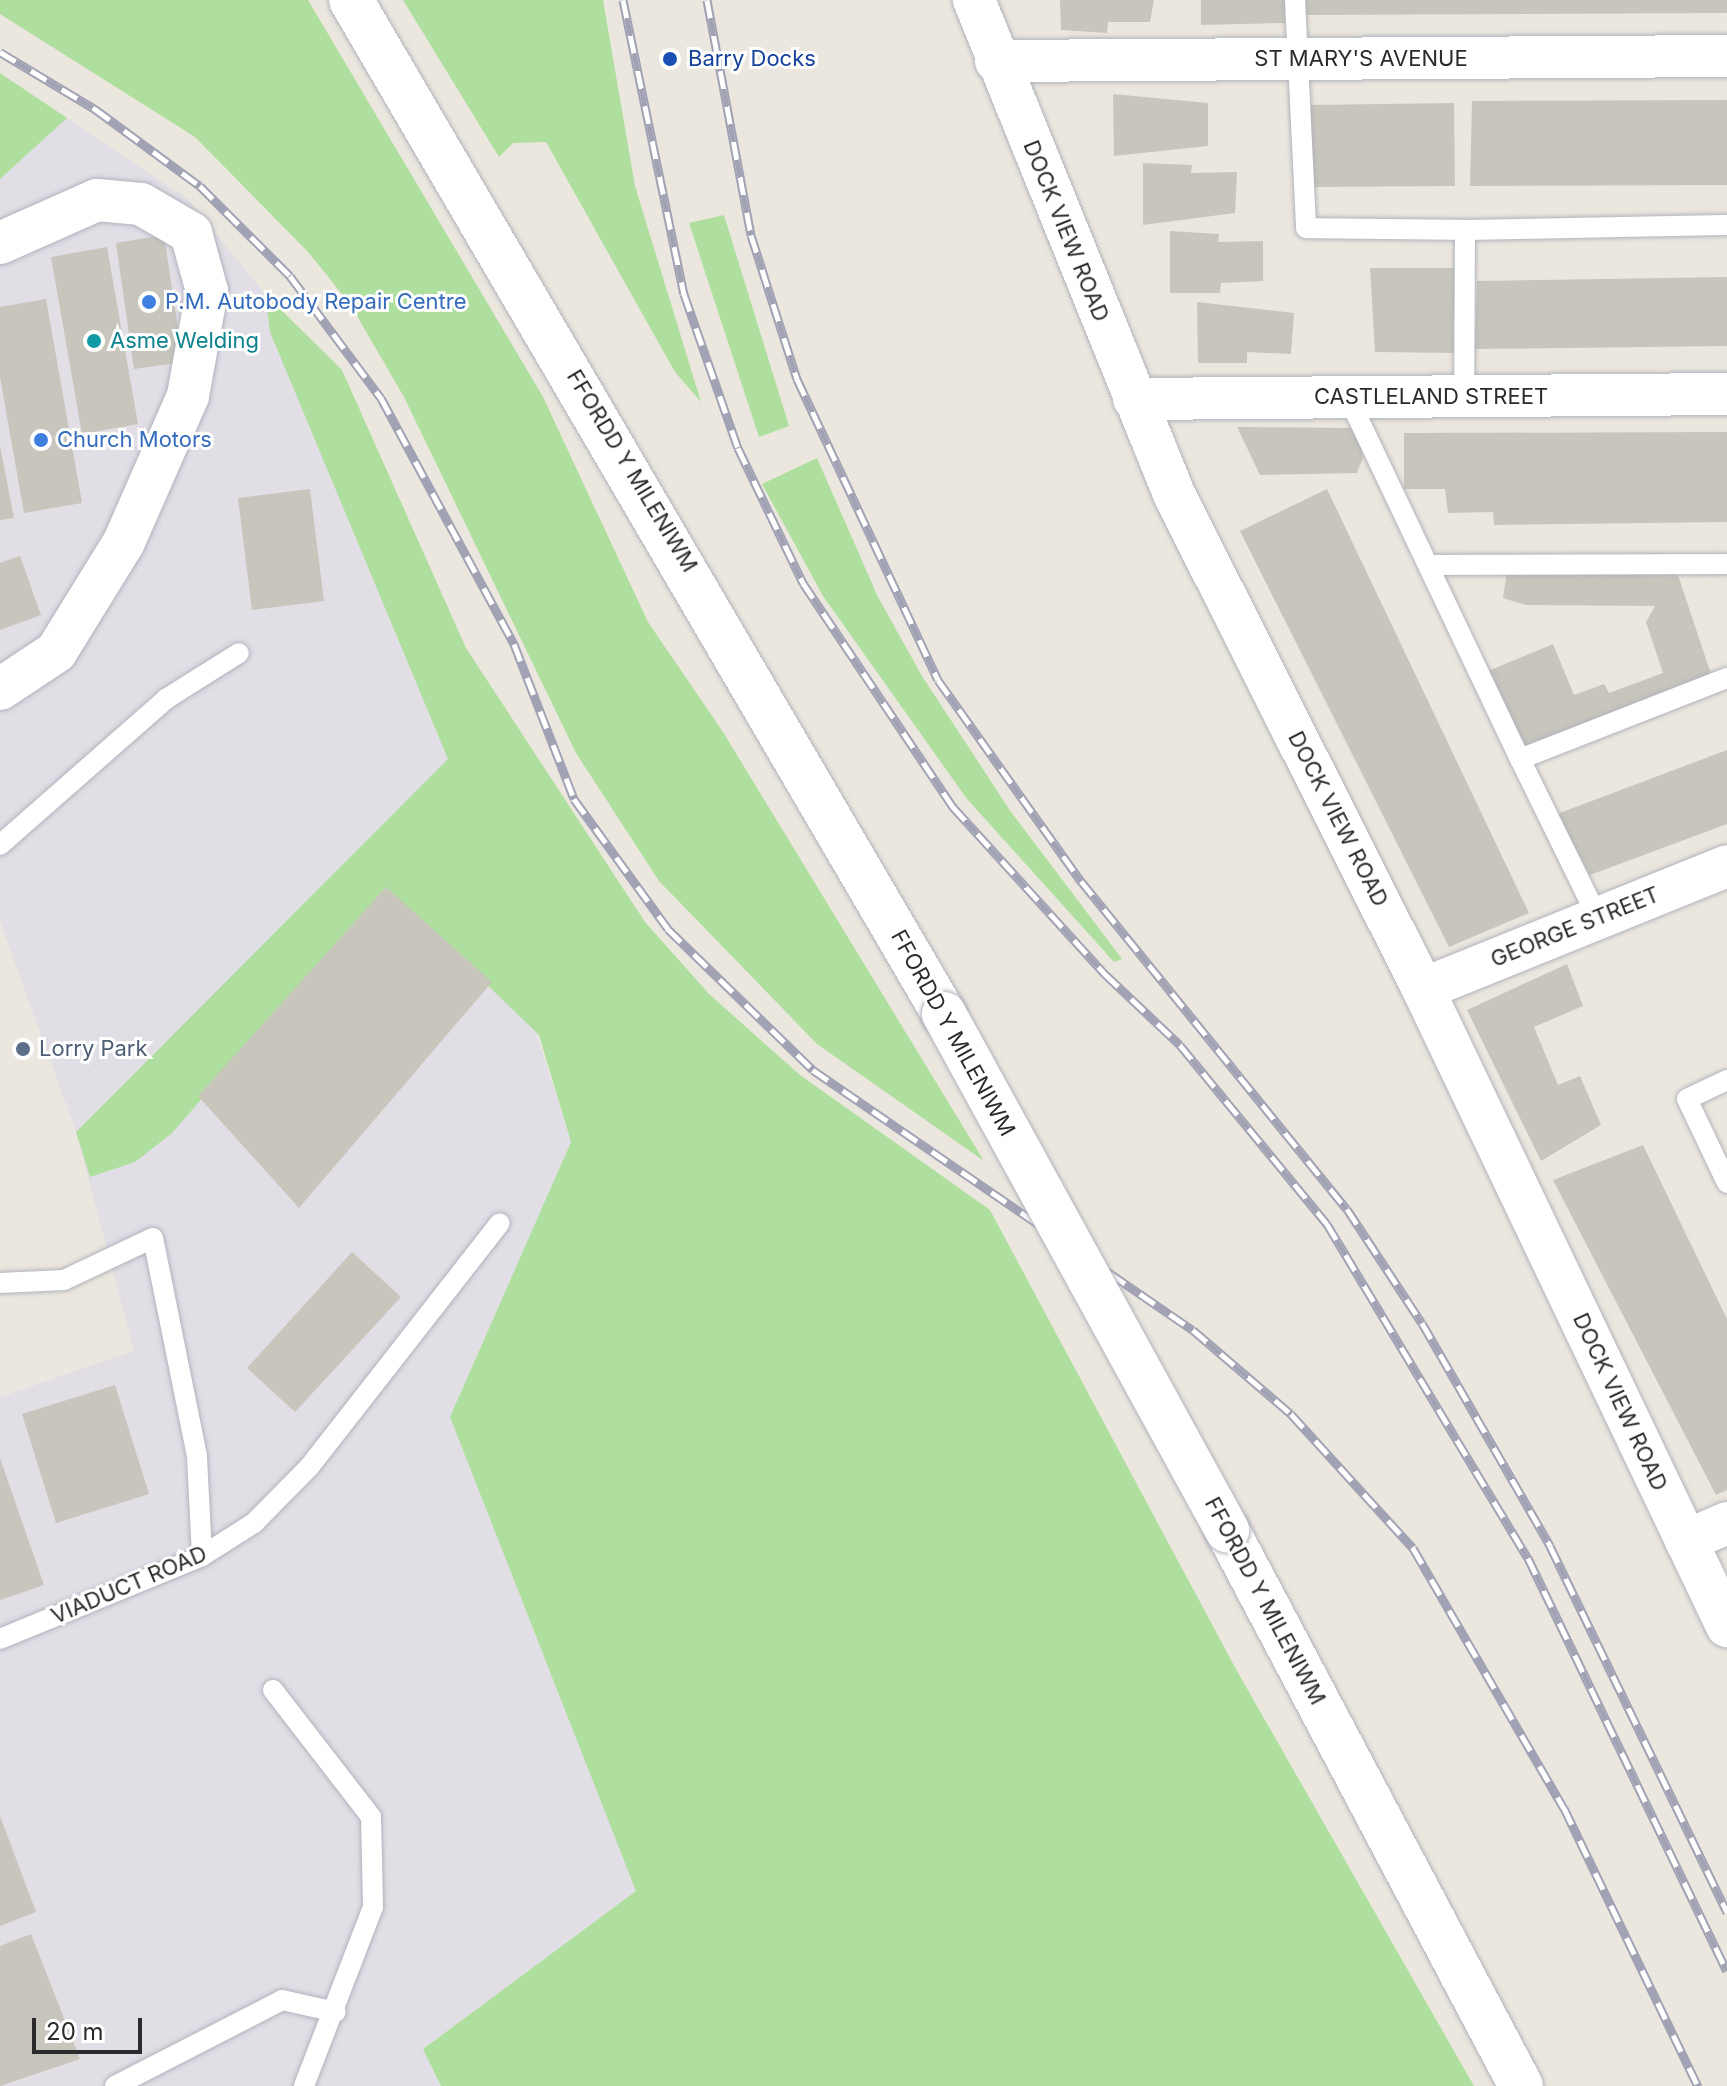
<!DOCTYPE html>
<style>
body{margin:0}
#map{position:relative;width:1727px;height:2086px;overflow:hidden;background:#ece7de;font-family:Inter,sans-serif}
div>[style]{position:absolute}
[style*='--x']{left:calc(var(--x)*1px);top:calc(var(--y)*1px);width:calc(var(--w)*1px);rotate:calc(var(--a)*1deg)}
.industrial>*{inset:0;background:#e1dee5}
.green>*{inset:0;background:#aedf9e}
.building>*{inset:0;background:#c8c5bc}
.roads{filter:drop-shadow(0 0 2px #b1b3be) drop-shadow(0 0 2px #b1b3be)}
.service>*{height:20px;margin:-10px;padding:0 10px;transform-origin:10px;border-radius:10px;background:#fff}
.minor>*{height:42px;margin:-21px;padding:0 21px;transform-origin:21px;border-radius:21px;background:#fff}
.tertiary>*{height:44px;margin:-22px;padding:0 22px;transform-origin:22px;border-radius:22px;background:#fff}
.rail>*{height:9px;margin-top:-4.5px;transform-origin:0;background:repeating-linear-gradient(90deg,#fff 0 18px,#a1a2b4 0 36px);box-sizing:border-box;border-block:2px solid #a1a2b4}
.bridges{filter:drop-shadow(0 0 2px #b1b3be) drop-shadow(0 0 2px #b1b3be)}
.tertiary-bridge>*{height:44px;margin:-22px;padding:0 22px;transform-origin:22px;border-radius:22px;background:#fff}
.dots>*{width:22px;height:22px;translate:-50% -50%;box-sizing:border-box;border:4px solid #fff;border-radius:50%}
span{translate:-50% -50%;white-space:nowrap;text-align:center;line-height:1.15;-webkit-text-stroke:6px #fff;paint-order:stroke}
.transit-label{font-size:22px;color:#164399}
.left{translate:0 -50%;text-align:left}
.street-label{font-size:22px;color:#2b2b2b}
.shop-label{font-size:22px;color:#366cbe}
.culture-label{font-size:22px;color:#0d838f}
.service-label{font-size:22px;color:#4e5e75}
.scale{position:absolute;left:32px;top:2018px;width:110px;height:36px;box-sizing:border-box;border:4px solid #2b2b2b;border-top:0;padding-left:10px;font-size:24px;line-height:28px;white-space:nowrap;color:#2b2b2b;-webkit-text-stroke:6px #fff;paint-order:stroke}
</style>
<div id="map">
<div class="industrial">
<div style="clip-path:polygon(67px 118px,188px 199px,265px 294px,271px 332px,449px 759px,571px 1142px,450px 1417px,636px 1891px,424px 2048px,441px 2086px,0 2086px,0 1397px,134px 1351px,76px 1132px,0 922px,0 179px)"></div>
</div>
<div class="green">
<div style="clip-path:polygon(0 0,308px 0,543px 397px,648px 622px,723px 732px,984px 1161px,817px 1044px,659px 881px,576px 753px,404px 397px,350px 304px,309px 253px,195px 137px,0 14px)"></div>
<div style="clip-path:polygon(403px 0,603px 0,635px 186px,701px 402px,675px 372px,546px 142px,513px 143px,499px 157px)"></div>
<div style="clip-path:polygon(0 73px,67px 118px,0 179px)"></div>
<div style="clip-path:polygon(724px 215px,789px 426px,759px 437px,689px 223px)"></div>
<div style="clip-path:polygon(265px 294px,342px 370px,466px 648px,645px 922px,709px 994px,800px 1075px,990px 1210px,1237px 1671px,1474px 2086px,441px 2086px,423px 2049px,636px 1891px,450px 1417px,571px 1142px,539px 1035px,386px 887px,172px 1133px,135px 1162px,90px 1177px,76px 1132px,448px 759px,270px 332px)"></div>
<div style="clip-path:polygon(817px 458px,878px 597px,922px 676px,1011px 812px,1122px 959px,1114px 962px,967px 799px,823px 596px,762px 484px)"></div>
</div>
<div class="building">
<div style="clip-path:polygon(1060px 0,1154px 0,1150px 22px,1108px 22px,1107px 33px,1061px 30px)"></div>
<div style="clip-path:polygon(1201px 0,1286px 0,1285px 23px,1201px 25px)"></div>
<div style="clip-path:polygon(1306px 0,1727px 0,1727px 13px,1306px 15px)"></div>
<div style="clip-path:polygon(1113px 94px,1208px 103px,1208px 146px,1114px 156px)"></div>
<div style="clip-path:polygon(1727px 100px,1727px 185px,1470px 186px,1472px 101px)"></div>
<div style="clip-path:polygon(1454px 103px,1455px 186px,1313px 187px,1310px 105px)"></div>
<div style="clip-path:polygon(1143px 163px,1192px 165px,1191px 173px,1237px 172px,1235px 213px,1143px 225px)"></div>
<div style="clip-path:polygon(1170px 231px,1219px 234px,1218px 242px,1263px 241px,1263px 281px,1221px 283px,1220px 293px,1170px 293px)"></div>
<div style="clip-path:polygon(164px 235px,183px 362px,134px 369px,116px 243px)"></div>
<div style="clip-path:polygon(107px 247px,138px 424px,82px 434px,51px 257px)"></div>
<div style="clip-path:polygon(1370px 268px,1455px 268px,1454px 353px,1375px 352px)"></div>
<div style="clip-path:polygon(1727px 277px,1727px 346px,1475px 349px,1477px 281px)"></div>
<div style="clip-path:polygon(46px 299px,82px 503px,24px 513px,0 377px,0 307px)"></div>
<div style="clip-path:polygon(1197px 302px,1294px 313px,1291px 354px,1247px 352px,1247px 363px,1198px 363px)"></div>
<div style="clip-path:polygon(1237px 427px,1357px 428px,1363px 457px,1357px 473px,1260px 475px)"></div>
<div style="clip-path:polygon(1727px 432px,1727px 522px,1494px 525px,1493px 512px,1448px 513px,1445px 489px,1404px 489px,1404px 433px)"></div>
<div style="clip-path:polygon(0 446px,14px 518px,0 520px)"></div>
<div style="clip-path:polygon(310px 489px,324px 601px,252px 610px,238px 498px)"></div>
<div style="clip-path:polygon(1327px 489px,1529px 913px,1449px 947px,1240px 531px)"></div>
<div style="clip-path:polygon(20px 556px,41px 615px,0 630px,0 563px)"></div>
<div style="clip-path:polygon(1507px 572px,1677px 572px,1712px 677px,1526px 749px,1488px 671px,1553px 644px,1574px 695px,1604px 684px,1609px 693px,1663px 673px,1646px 622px,1655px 606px,1525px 605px,1503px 598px)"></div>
<div style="clip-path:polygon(1727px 750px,1727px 824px,1590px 875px,1557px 814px)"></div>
<div style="clip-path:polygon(386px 887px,492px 982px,299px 1208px,198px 1096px)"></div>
<div style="clip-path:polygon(1567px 964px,1583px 1006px,1534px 1027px,1558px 1085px,1580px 1076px,1601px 1125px,1541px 1161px,1467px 1010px)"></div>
<div style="clip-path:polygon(1643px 1145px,1727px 1319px,1727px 1490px,1716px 1495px,1553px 1180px)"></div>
<div style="clip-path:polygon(352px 1252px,401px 1297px,295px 1412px,247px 1368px)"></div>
<div style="clip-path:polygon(115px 1385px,149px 1494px,56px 1523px,22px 1414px)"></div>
<div style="clip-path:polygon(0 1458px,44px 1585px,0 1600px)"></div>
<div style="clip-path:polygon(0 1816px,36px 1912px,0 1926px)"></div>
<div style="clip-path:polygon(31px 1934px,80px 2059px,0 2086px,0 1946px)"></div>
</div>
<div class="roads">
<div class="service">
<div style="--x:1295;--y:0;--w:228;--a:87.2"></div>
<div style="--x:1306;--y:228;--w:159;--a:0.7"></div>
<div style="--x:1465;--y:230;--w:167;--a:90.3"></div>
<div style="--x:1465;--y:230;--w:262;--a:-1.1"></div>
<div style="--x:1348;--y:397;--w:401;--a:64.6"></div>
<div style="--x:1429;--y:565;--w:298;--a:-0.2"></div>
<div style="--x:0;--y:845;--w:221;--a:-41.3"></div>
<div style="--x:166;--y:699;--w:86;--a:-32.2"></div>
<div style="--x:1598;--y:918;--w:177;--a:-116.1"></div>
<div style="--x:1520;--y:759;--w:222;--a:-21.4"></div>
<div style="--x:1727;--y:1080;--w:44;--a:154.6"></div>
<div style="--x:1687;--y:1099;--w:93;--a:64.5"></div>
<div style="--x:0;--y:1283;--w:64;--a:-2.7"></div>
<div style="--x:64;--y:1280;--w:98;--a:-25.3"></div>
<div style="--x:153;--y:1238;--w:223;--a:78.6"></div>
<div style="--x:197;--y:1457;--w:99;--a:87.1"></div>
<div style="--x:0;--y:1639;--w:218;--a:-22.3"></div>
<div style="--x:202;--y:1556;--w:62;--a:-32.4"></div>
<div style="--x:254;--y:1523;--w:80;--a:-45.5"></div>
<div style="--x:310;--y:1466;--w:308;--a:-52"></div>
<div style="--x:273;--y:1690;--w:160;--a:52.3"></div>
<div style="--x:371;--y:1817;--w:90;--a:88.7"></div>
<div style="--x:373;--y:1907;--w:192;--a:111.1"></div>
<div style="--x:115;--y:2086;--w:188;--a:-27.2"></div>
<div style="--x:282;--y:2000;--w:55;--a:12.5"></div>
</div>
<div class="minor">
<div style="--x:974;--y:0;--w:533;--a:67.96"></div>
<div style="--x:1174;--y:494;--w:554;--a:63.3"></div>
<div style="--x:1423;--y:989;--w:706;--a:64.49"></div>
<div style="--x:996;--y:61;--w:731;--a:-0.39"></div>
<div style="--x:0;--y:243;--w:106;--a:-23.9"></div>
<div style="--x:97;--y:200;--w:44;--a:5.2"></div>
<div style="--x:141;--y:204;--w:58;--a:30.1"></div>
<div style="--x:191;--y:233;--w:60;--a:74.6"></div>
<div style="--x:207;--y:291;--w:107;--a:100.3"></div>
<div style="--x:188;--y:396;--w:159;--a:113.7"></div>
<div style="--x:124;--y:542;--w:129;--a:121.7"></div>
<div style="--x:56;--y:652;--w:67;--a:146.5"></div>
<div style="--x:1134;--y:399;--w:593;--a:-0.48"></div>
<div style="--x:1423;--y:989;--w:328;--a:-22"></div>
<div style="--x:1686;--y:1541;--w:45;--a:-23.7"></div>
</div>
<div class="tertiary">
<div style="--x:351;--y:0;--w:1175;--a:59.68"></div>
<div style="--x:1227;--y:1530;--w:629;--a:62.13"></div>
</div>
</div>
<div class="rail">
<div style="--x:623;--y:0;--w:300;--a:78.3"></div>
<div style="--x:684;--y:294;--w:163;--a:70.7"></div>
<div style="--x:738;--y:448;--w:150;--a:64.3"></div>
<div style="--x:803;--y:583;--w:270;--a:56.2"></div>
<div style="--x:953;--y:807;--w:226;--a:47.7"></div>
<div style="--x:1105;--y:974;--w:103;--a:43.4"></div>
<div style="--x:1180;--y:1045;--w:232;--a:50.6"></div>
<div style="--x:1327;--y:1224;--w:390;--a:59"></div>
<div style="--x:1528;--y:1558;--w:458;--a:64.3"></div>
<div style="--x:707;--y:0;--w:239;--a:79.4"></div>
<div style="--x:751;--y:235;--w:151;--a:72.3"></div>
<div style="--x:797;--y:379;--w:332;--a:64.9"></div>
<div style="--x:938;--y:680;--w:247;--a:54.6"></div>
<div style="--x:1081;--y:881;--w:422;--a:51"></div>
<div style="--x:1347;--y:1209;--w:136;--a:56.7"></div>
<div style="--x:1422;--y:1323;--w:257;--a:60.1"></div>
<div style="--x:1550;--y:1546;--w:407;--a:64.2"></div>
<div style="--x:0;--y:52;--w:111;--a:31"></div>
<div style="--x:95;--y:109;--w:130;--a:36.3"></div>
<div style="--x:200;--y:186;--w:127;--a:45"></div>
<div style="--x:290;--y:276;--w:152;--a:53.3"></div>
<div style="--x:381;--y:398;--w:280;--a:61.6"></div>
<div style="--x:514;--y:644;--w:166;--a:68.8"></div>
<div style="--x:574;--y:799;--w:160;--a:54.1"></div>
<div style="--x:668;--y:929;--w:202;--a:44.2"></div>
<div style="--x:813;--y:1070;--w:460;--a:34.4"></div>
<div style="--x:1193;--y:1330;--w:129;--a:40.6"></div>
<div style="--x:1291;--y:1414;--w:181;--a:47.7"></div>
<div style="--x:1413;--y:1548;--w:301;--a:59.9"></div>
<div style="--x:1564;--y:1808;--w:309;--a:64.3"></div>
</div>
<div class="bridges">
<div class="tertiary-bridge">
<div style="--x:944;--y:1014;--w:589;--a:61.26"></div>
</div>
</div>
<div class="dots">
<div style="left:670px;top:59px;background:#1a4fb4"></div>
<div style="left:149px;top:302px;background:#3f7fe0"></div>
<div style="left:94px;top:341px;background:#0f9aa8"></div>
<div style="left:41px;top:440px;background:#3f7fe0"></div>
<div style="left:23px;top:1049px;background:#5c6f8a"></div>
</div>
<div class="transit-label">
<span class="left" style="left:688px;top:59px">Barry Docks</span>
</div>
<div class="street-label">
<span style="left:1361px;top:59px">ST MARY'S AVENUE</span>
<span style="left:1066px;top:231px;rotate:68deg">DOCK VIEW ROAD</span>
<span style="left:1431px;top:397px">CASTLELAND STREET</span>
<span style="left:632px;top:471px;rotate:59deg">FFORDD Y MILENIWM</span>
<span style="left:1338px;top:819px;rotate:63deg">DOCK VIEW ROAD</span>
<span style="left:1575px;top:927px;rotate:-22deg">GEORGE STREET</span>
<span style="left:953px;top:1033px;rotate:61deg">FFORDD Y MILENIWM</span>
<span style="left:1620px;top:1402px;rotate:65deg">DOCK VIEW ROAD</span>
<span style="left:129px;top:1585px;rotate:-23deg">VIADUCT ROAD</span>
<span style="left:1265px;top:1601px;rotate:62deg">FFORDD Y MILENIWM</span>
</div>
<div class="shop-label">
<span class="left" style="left:165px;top:302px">P.M. Autobody Repair Centre</span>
<span class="left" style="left:57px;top:440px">Church Motors</span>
</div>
<div class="culture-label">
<span class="left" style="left:110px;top:341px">Asme Welding</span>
</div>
<div class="service-label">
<span class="left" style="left:39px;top:1049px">Lorry Park</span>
</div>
<div class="scale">20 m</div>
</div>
